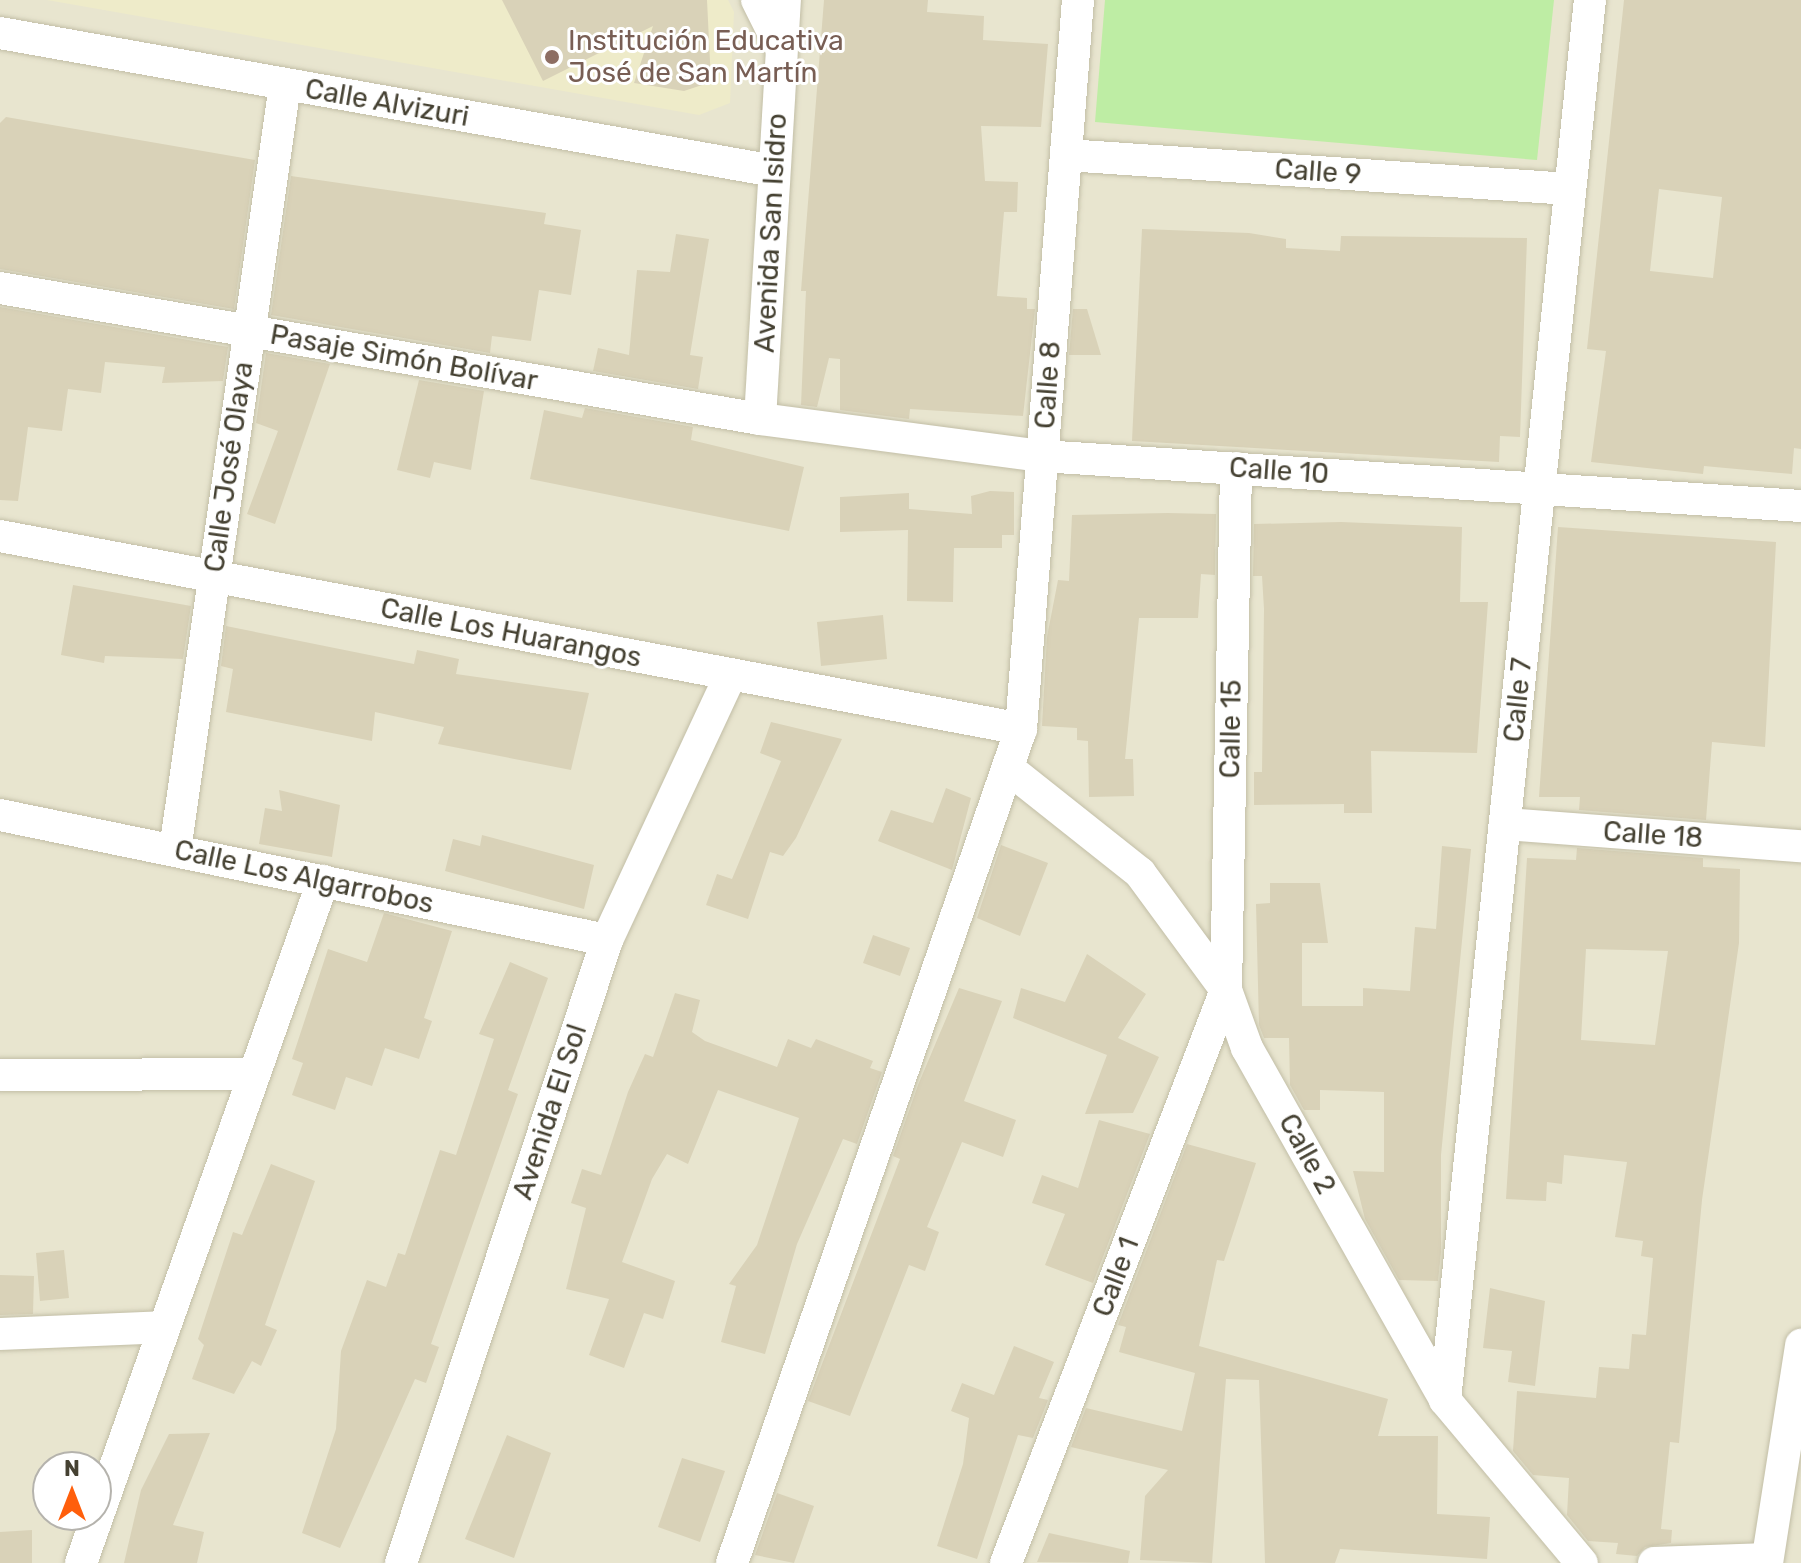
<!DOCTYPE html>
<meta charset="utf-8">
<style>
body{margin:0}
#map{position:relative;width:1801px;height:1563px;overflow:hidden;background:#f3f1e1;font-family:Rubik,sans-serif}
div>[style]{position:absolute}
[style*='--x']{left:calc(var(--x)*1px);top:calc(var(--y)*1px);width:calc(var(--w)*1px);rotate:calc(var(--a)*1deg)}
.residential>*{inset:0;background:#e8e5cf}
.education>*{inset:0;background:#eeebc9}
.green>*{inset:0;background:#beeda4}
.building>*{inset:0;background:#d9d2b8}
.roads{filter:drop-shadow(0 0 2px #c2bea6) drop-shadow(0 0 2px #c2bea6)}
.street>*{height:32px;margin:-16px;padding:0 16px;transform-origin:16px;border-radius:16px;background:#fff}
.dots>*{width:22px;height:22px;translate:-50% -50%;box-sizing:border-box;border:4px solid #fff;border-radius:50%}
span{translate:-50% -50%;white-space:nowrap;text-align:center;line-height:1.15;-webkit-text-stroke:6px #fff;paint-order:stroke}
.education-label{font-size:28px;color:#785e54}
.left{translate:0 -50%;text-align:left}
.street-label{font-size:28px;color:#454132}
.north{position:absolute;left:32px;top:1451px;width:80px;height:80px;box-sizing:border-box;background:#fff;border:2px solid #b5b3ad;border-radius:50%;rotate:0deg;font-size:22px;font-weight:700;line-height:32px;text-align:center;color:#454132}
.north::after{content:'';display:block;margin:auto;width:28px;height:36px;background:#ff5f0c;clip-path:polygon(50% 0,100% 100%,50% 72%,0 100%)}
</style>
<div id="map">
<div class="residential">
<div style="clip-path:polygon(evenodd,0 0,1801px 0,1801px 1563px,0 1563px,0 0,48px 1467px,96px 1467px,96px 1515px,48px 1515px,48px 1467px)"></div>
</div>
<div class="education">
<div style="clip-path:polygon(47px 0,728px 0,734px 12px,730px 103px,699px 115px)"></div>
</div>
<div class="green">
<div style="clip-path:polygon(1105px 0,1554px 0,1537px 160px,1095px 122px)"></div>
</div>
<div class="building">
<div style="clip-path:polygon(502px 0,707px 0,711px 82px,684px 91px,634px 83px,653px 26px,543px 81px)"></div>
<div style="clip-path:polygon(824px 0,928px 0,927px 12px,984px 16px,983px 40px,1048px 44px,1041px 127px,981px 126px,985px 181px,1018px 182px,1017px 212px,1004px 212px,997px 296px,1027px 298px,1027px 309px,1035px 309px,1023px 416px,910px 409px,909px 419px,840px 410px,840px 359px,829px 358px,817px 407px,801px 405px,806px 291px,801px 291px)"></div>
<div style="clip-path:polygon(evenodd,1624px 0,1801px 0,1801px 449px,1794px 448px,1792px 474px,1704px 466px,1703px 474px,1591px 462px,1606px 351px,1587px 349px,1624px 0,1659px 189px,1722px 197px,1713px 278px,1650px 271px,1659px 189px)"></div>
<div style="clip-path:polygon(6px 117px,255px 160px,234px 309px,0 269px,0 123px)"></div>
<div style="clip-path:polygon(291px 176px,546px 213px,544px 224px,581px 230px,571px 295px,539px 290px,531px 341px,492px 336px,490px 353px,271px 315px)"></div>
<div style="clip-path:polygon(1142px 229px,1249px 233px,1286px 239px,1286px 248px,1340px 251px,1341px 236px,1527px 238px,1520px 437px,1500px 436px,1499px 462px,1132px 441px)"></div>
<div style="clip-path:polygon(676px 234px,709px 239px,690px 355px,703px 357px,698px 389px,593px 371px,598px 348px,629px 355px,637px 270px,670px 272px)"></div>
<div style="clip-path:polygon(0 307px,228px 347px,223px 381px,162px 383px,165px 367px,105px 362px,101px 393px,68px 389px,62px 431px,28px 427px,18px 501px,0 500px)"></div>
<div style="clip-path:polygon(1073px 309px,1087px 309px,1101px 355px,1069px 355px)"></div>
<div style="clip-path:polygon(266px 353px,330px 364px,275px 524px,247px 514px,278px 431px,256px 423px)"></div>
<div style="clip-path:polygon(419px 380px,484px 391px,471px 470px,434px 462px,430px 478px,397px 470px)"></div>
<div style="clip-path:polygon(585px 408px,693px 427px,691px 440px,804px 467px,789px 531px,530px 479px,544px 410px,582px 418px)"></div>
<div style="clip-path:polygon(990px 491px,1014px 492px,1014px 535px,1002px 535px,1002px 548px,954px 548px,953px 602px,907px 601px,908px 530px,840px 532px,840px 497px,909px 493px,909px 509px,972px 514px,971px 496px)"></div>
<div style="clip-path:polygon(1167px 513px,1216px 514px,1215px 575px,1201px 574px,1198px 618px,1139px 618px,1125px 759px,1133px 759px,1134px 796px,1089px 797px,1088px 741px,1077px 740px,1077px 728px,1042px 726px,1047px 637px,1058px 580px,1069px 581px,1072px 515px)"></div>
<div style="clip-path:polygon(1341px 522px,1462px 527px,1460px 602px,1488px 602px,1477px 753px,1371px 751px,1372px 813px,1344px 813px,1344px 804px,1254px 805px,1254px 772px,1262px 772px,1264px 609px,1262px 576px,1253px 576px,1254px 524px)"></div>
<div style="clip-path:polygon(1558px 527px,1776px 542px,1765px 747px,1712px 742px,1706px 820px,1579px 810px,1580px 797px,1539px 797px)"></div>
<div style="clip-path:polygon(73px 585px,191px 606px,183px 659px,105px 656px,104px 663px,61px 655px)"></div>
<div style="clip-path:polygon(883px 615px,887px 659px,821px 666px,817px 622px)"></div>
<div style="clip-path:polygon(226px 626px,414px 664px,417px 650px,459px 659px,456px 674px,589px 693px,571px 770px,438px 744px,444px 727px,375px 712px,372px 741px,226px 712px,233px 669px,221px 666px)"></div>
<div style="clip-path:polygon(771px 722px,842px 739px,796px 838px,783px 856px,770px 852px,748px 919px,706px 905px,717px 874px,732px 879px,781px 761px,760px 753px)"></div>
<div style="clip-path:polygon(946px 788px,971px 798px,952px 870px,878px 841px,891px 810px,933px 823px)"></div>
<div style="clip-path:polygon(279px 790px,340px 805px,332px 857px,259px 844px,265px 808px,282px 811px)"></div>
<div style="clip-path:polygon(482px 835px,594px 865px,584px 909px,445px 871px,453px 839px,480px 846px)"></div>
<div style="clip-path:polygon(1001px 845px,1048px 863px,1020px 936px,977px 918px)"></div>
<div style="clip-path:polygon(1442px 846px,1471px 849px,1441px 1155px,1441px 1252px,1438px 1281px,1399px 1280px,1365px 1219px,1353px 1171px,1384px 1172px,1384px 1092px,1320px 1090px,1320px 1110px,1304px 1110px,1290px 1085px,1289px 1038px,1264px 1038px,1259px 1025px,1256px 904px,1270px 903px,1270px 883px,1320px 883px,1328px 943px,1302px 943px,1302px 1006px,1363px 1006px,1363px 988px,1410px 991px,1415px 927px,1436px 929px)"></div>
<div style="clip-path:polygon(evenodd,1577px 848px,1703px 858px,1703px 867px,1740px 869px,1739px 943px,1702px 1200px,1679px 1443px,1670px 1442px,1661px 1529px,1672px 1530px,1671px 1543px,1645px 1547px,1637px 1556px,1616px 1554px,1618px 1543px,1588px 1541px,1567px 1515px,1569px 1478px,1533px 1475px,1513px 1451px,1517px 1391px,1596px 1398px,1599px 1367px,1629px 1369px,1632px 1334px,1646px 1335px,1653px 1258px,1641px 1256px,1643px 1241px,1615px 1237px,1627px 1162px,1564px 1155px,1562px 1184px,1547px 1182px,1546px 1201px,1506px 1199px,1527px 858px,1576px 860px,1577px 848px,1586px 949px,1668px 951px,1655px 1045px,1581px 1040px,1586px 949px)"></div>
<div style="clip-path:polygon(384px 913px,452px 931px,424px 1018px,432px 1021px,419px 1059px,385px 1048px,372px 1086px,346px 1077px,335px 1110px,292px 1095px,303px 1063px,292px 1059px,328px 949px,367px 962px)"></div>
<div style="clip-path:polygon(873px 935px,910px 948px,900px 976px,863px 963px)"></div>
<div style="clip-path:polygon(1087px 954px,1146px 994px,1118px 1038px,1159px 1057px,1133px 1113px,1085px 1114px,1107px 1055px,1013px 1018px,1021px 988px,1065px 1002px)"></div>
<div style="clip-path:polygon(510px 962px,548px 978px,508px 1090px,518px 1094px,431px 1344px,439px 1347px,426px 1383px,415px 1379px,340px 1548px,302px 1533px,336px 1429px,341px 1351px,367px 1280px,386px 1287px,398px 1253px,405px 1255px,440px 1150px,456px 1155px,494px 1039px,479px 1034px)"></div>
<div style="clip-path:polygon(959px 988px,1002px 1001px,964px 1101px,1016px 1120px,1003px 1157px,962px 1142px,927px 1227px,939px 1232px,925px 1271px,909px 1265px,850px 1416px,808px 1401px,900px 1159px,893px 1156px,918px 1085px)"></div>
<div style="clip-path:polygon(675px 993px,700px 1000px,692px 1032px,705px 1041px,777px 1067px,788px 1039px,811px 1048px,816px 1039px,873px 1061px,870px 1068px,882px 1072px,857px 1144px,843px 1139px,797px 1244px,765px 1354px,721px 1342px,736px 1286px,729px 1284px,757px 1245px,799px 1118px,718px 1090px,688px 1164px,667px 1154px,652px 1179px,622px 1262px,675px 1281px,663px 1319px,644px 1313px,624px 1368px,589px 1355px,609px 1299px,566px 1289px,586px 1208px,571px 1203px,582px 1169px,601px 1175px,628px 1092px,645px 1054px,653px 1057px)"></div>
<div style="clip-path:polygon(1099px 1120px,1150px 1134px,1093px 1283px,1045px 1265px,1065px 1214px,1032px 1203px,1042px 1175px,1078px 1188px)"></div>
<div style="clip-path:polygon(1187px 1144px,1256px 1163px,1224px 1261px,1217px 1260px,1199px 1346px,1388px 1399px,1378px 1436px,1438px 1436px,1437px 1514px,1490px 1517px,1487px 1559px,1340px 1549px,1335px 1563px,1265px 1563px,1259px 1380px,1226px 1379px,1212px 1563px,1140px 1560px,1145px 1496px,1168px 1470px,1071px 1447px,1086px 1408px,1182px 1431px,1195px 1373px,1119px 1352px,1126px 1327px,1118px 1325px)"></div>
<div style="clip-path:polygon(271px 1164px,315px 1181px,265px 1325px,277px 1330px,261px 1366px,252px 1361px,234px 1394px,192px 1379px,204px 1345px,198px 1339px,233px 1232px,242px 1235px)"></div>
<div style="clip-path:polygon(64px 1250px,69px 1298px,40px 1301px,36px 1253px)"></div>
<div style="clip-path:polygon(0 1275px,34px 1276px,33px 1314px,0 1315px)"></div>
<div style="clip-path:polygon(1490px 1288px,1545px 1301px,1535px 1386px,1508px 1382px,1512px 1351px,1483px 1348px)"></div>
<div style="clip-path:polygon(1014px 1346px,1054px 1362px,1039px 1398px,1048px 1400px,1033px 1438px,1018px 1435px,977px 1559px,937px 1546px,963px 1464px,969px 1418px,951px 1411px,962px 1383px,994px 1395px)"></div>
<div style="clip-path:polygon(210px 1433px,173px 1525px,204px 1532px,197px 1563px,124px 1563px,141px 1490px,169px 1434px)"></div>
<div style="clip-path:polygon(507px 1435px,551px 1453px,514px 1558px,465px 1539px)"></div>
<div style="clip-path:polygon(682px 1458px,725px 1471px,700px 1542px,658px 1527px)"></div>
<div style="clip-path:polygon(777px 1493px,814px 1506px,794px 1563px,755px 1555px)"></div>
<div style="clip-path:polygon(32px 1530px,32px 1563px,0 1563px,0 1532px)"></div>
<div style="clip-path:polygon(1049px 1533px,1130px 1551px,1128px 1563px,1037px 1562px)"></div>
</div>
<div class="roads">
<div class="street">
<div style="--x:757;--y:0;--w:51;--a:63.4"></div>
<div style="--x:0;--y:33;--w:786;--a:10.11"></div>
<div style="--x:1066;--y:155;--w:505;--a:3.86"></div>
<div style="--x:0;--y:288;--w:771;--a:9.78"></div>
<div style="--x:760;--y:419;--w:284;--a:7.5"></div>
<div style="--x:1042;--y:456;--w:761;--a:3.77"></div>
<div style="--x:760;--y:419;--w:420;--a:-86.6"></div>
<div style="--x:0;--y:536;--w:1039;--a:10.7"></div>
<div style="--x:1009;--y:769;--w:167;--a:38.4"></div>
<div style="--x:1140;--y:873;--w:145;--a:53.7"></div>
<div style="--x:1226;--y:990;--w:62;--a:70.1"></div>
<div style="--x:1247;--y:1048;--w:404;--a:60.6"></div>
<div style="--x:1445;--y:1400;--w:213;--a:50"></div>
<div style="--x:0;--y:815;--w:620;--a:11.64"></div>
<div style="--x:1505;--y:824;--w:297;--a:4.3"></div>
<div style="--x:175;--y:850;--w:773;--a:-81.82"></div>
<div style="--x:0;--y:1075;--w:252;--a:-0.2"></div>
<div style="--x:0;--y:1334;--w:164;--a:-2.4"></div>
<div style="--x:1445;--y:1400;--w:1407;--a:-84.09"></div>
<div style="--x:81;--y:1563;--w:724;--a:-70.46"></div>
<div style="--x:401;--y:1563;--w:656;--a:-71.7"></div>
<div style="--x:607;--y:940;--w:293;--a:-65"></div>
<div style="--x:732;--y:1563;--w:883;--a:-70.89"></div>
<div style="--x:1021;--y:729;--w:731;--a:-85.53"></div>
<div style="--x:1006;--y:1563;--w:614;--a:-69"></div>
<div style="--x:1226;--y:990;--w:522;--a:-88.9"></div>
<div style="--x:1654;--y:1563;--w:113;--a:-2"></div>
<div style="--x:1767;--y:1563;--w:221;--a:-81.1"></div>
</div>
</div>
<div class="dots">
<div style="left:552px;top:57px;background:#8d6e63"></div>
</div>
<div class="education-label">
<span class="left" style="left:568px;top:57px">Institución Educativa<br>José de San Martín</span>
</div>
<div class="street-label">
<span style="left:387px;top:103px;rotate:10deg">Calle Alvizuri</span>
<span style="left:1318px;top:172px;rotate:4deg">Calle 9</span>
<span style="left:771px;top:233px;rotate:-87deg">Avenida San Isidro</span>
<span style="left:404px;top:358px;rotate:10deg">Pasaje Simón Bolívar</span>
<span style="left:1048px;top:385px;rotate:-86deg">Calle 8</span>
<span style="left:229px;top:467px;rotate:-82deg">Calle José Olaya</span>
<span style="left:1279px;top:471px;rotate:4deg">Calle 10</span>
<span style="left:511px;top:633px;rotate:11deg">Calle Los Huarangos</span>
<span style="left:1518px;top:700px;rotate:-84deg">Calle 7</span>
<span style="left:1231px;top:729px;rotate:-89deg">Calle 15</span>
<span style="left:1653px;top:835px;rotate:4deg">Calle 18</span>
<span style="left:304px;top:877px;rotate:12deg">Calle Los Algarrobos</span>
<span style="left:550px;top:1112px;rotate:-72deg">Avenida El Sol</span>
<span style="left:1307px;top:1154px;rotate:61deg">Calle 2</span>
<span style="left:1116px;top:1277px;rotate:-69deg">Calle 1</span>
</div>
<div class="north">N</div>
</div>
